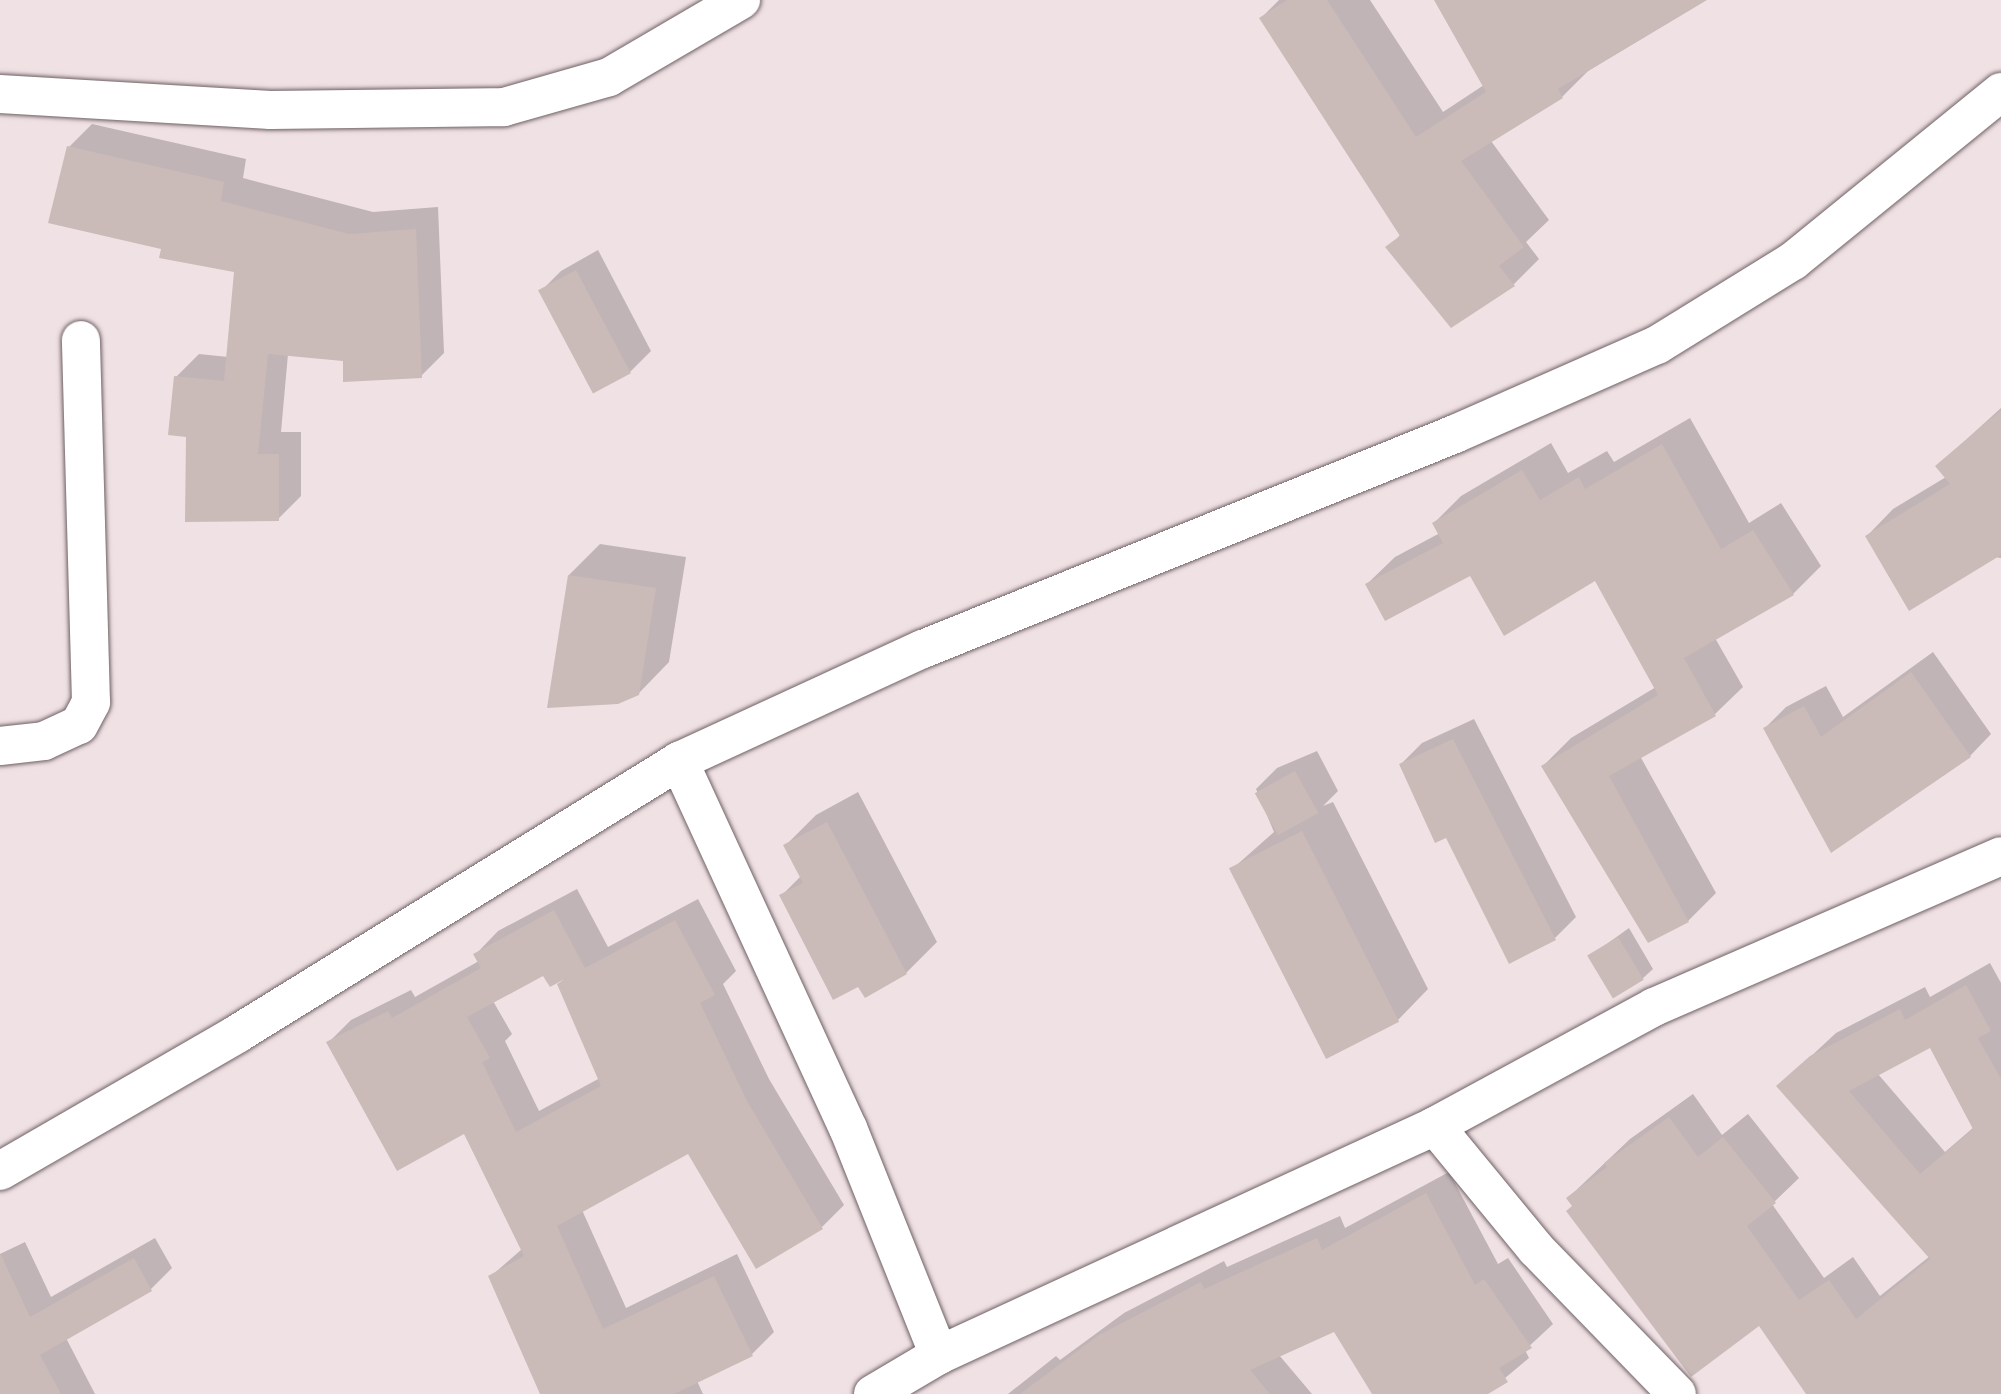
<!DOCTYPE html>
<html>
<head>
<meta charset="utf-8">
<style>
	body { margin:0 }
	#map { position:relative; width:2001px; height:1394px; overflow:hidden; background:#f0e1e4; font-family:"IBM Plex Sans",sans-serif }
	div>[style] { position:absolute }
	.shadow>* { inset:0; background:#0003 }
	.building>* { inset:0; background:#cabbb8; transform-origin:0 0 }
	.roads { filter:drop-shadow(0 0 2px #6e6164) drop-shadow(0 0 2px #6e6164) }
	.minor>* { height:38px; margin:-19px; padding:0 19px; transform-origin:19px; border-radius:19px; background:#fff }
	span { translate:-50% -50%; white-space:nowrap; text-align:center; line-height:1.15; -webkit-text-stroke:6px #feeef2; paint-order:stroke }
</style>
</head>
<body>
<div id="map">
	<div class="shadow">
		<i style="clip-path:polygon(1279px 0,1370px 0,1443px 112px,1484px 85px,1436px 0,1706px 0,1588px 71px,1562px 97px,1491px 141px,1549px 220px,1526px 242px,1539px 259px,1513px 285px,1388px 248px,1401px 234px,1261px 18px)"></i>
		<i style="clip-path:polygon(92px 124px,246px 159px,243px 178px,373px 212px,438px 207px,444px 353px,421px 376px,345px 360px,288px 354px,281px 432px,301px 432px,301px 496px,278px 519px,188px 435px,176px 377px,199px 354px,228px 357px,236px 271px,163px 248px,69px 147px)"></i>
		<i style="clip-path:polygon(598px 250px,651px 351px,630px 372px,540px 292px,561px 271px)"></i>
		<i style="clip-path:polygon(2001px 408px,2001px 558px,1867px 536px,1893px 509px,1946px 477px,1937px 466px)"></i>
		<i style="clip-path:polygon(1690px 418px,1749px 523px,1781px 503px,1821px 566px,1793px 594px,1715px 638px,1743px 687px,1715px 714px,1640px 756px,1716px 893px,1688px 921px,1543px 766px,1571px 738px,1656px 687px,1596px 578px,1471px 574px,1367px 584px,1395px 557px,1440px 533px,1434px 523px,1461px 496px,1551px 443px,1568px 473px,1607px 451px,1614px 462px)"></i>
		<i style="clip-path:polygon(600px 544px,686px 557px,669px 662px,638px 694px,569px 575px)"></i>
		<i style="clip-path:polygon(1933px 652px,1991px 734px,1970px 756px,1832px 850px,1765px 728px,1786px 707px,1826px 686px,1843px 717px)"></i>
		<i style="clip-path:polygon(1474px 719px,1576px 917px,1555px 938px,1447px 835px,1401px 764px,1422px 743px)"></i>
		<i style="clip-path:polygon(1317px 751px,1338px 791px,1323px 806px,1333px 802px,1428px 989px,1398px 1020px,1231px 870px,1274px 832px,1256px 789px,1277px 768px)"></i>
		<i style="clip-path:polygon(858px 792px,937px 942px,906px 973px,781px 896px,801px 876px,785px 846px,816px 815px)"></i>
		<i style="clip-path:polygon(evenodd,577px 889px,608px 947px,698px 899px,736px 971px,723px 984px,769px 1079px,844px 1205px,822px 1227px,689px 1151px,582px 1210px,626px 1308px,737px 1254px,774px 1332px,752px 1354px,697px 1381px,703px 1394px,542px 1394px,490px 1277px,522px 1249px,465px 1132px,329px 1042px,351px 1020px,411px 990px,415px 997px,479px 961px,476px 954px,498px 931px,577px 889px,544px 974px,565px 978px,559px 984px,600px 1078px,539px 1111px,505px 1041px,512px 1034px,493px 1001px,544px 974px)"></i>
		<i style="clip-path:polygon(1629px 928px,1653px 969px,1642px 979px,1590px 956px)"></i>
		<i style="clip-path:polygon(evenodd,1990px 963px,2001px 983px,2001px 1394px,1808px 1394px,1759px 1323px,1568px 1198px,1630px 1139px,1693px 1094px,1722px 1135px,1748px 1114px,1799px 1178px,1772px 1204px,1824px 1278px,1853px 1257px,1880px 1296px,1930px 1256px,1779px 1086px,1836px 1033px,1925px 987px,1930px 997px,1990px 963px,1931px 1046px,1974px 1127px,1945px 1152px,1878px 1074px,1931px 1046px)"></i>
		<i style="clip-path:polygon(1449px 1172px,1498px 1264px,1508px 1258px,1553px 1324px,1525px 1350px,1529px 1358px,1486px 1394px,1374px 1394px,1335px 1329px,1279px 1355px,1312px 1394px,1008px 1394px,1056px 1356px,1060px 1360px,1124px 1313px,1224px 1261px,1227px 1267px,1340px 1216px,1345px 1228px)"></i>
		<i style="clip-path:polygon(155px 1238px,172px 1268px,151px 1289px,66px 1338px,95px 1394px,0 1394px,0 1254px,25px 1242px,51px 1297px)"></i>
	</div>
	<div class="building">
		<i style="clip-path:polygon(1287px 0,1327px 0,1416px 137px,1486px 92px,1434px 0,1707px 0,1558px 89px,1563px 98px,1461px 161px,1524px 247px,1499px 266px,1515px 286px,1451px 328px,1385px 247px,1400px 236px,1259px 18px)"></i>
		<i style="clip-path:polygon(67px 146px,224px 182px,221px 201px,349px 234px,416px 229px,422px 378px,343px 382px,343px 361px,268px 354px,258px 454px,279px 454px,279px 521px,185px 522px,186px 437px,168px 435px,174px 376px,224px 381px,234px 272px,159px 258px,161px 249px,48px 223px)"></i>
		<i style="left:576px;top:270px;width:117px;height:43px;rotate:62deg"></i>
		<i style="clip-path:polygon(2001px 410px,2001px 555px,1909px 611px,1865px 536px,1950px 484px,1935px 466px)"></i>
		<i style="clip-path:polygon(1662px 444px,1721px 549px,1753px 530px,1794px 595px,1684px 658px,1716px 716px,1609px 776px,1689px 922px,1648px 943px,1541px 766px,1658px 695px,1595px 581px,1504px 636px,1470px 576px,1385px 621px,1365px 584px,1443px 543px,1432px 523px,1522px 470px,1540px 500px,1579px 477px,1585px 489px)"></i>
		<i style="clip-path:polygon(568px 575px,656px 588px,639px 695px,618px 704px,547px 708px)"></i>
		<i style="clip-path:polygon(1911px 672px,1971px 757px,1831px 853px,1763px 728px,1804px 706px,1821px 737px)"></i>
		<i style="clip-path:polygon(1453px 739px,1556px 940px,1509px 964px,1446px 838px,1435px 843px,1399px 764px)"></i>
		<i style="left:1295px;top:771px;width:48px;height:46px;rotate:61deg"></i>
		<i style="clip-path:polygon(827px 822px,907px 974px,865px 998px,858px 987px,833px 1000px,779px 895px,803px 883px,783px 845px)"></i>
		<i style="left:1302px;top:831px;width:214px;height:82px;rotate:63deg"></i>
		<i style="clip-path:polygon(evenodd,554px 910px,585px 968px,675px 920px,715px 995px,700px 1003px,747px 1101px,823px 1229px,756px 1269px,688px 1154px,557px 1226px,603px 1329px,714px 1276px,753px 1356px,674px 1394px,540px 1394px,488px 1276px,524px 1256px,464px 1134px,397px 1171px,326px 1042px,388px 1011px,392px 1018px,481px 968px,473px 954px,554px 910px,574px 974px,557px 984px,601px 1086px,516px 1132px,482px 1062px,490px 1058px,467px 1017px,543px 976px,550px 987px,574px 974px)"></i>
		<i style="left:1618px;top:937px;width:50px;height:36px;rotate:59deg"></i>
		<i style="clip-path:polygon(evenodd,1966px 985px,1991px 1031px,1978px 1038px,2001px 1079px,2001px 1394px,1806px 1394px,1759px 1326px,1691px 1377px,1566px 1211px,1572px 1206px,1566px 1198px,1607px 1167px,1604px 1163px,1669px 1117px,1698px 1157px,1723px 1137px,1776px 1203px,1747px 1226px,1799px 1300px,1829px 1280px,1856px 1319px,1930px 1259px,1776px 1086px,1810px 1056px,1900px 1009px,1905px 1020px,1966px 985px,1930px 1048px,1973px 1129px,1920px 1174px,1849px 1091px,1930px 1048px)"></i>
		<i style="clip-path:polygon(1426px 1193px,1475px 1285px,1484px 1279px,1532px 1348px,1499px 1368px,1508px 1382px,1488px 1394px,1372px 1394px,1334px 1332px,1250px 1370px,1270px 1394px,1020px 1394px,1099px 1335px,1201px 1282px,1204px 1289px,1317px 1238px,1322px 1250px)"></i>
		<i style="clip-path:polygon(0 1253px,30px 1317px,134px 1258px,152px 1291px,40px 1355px,61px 1394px,0 1394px)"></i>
	</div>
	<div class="roads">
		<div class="minor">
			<i style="left:0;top:94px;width:271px;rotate:3.4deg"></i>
			<i style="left:271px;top:110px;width:233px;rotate:-0.7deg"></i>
			<i style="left:504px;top:107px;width:109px;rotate:-15.9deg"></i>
			<i style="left:609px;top:77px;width:153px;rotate:-30.3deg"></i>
			<i style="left:0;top:746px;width:44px;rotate:-6.5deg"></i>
			<i style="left:44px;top:741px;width:38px;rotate:-25deg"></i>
			<i style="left:79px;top:725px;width:26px;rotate:-62deg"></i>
			<i style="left:91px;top:702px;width:362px;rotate:-91.6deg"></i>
			<i style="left:679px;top:761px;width:404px;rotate:65.3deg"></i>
			<i style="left:848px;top:1128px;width:245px;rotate:68.2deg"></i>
			<i style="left:1435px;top:1126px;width:159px;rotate:50.6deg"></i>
			<i style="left:1536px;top:1249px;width:202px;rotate:45.8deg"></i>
			<i style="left:0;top:1171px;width:274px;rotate:-30deg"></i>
			<i style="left:237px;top:1034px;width:520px;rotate:-31.7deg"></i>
			<i style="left:679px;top:761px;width:268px;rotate:-24.7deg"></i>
			<i style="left:923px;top:649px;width:574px;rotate:-22.01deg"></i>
			<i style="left:1455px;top:434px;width:221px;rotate:-23.8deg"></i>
			<i style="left:1657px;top:345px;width:160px;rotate:-31.7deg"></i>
			<i style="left:1793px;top:261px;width:268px;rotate:-39.1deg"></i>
			<i style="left:873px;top:1394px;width:77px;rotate:-30.6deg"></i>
			<i style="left:939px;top:1355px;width:546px;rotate:-24.78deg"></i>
			<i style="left:1435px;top:1126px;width:249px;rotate:-28.5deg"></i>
			<i style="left:1654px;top:1007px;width:378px;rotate:-23.5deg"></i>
		</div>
	</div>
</div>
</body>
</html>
